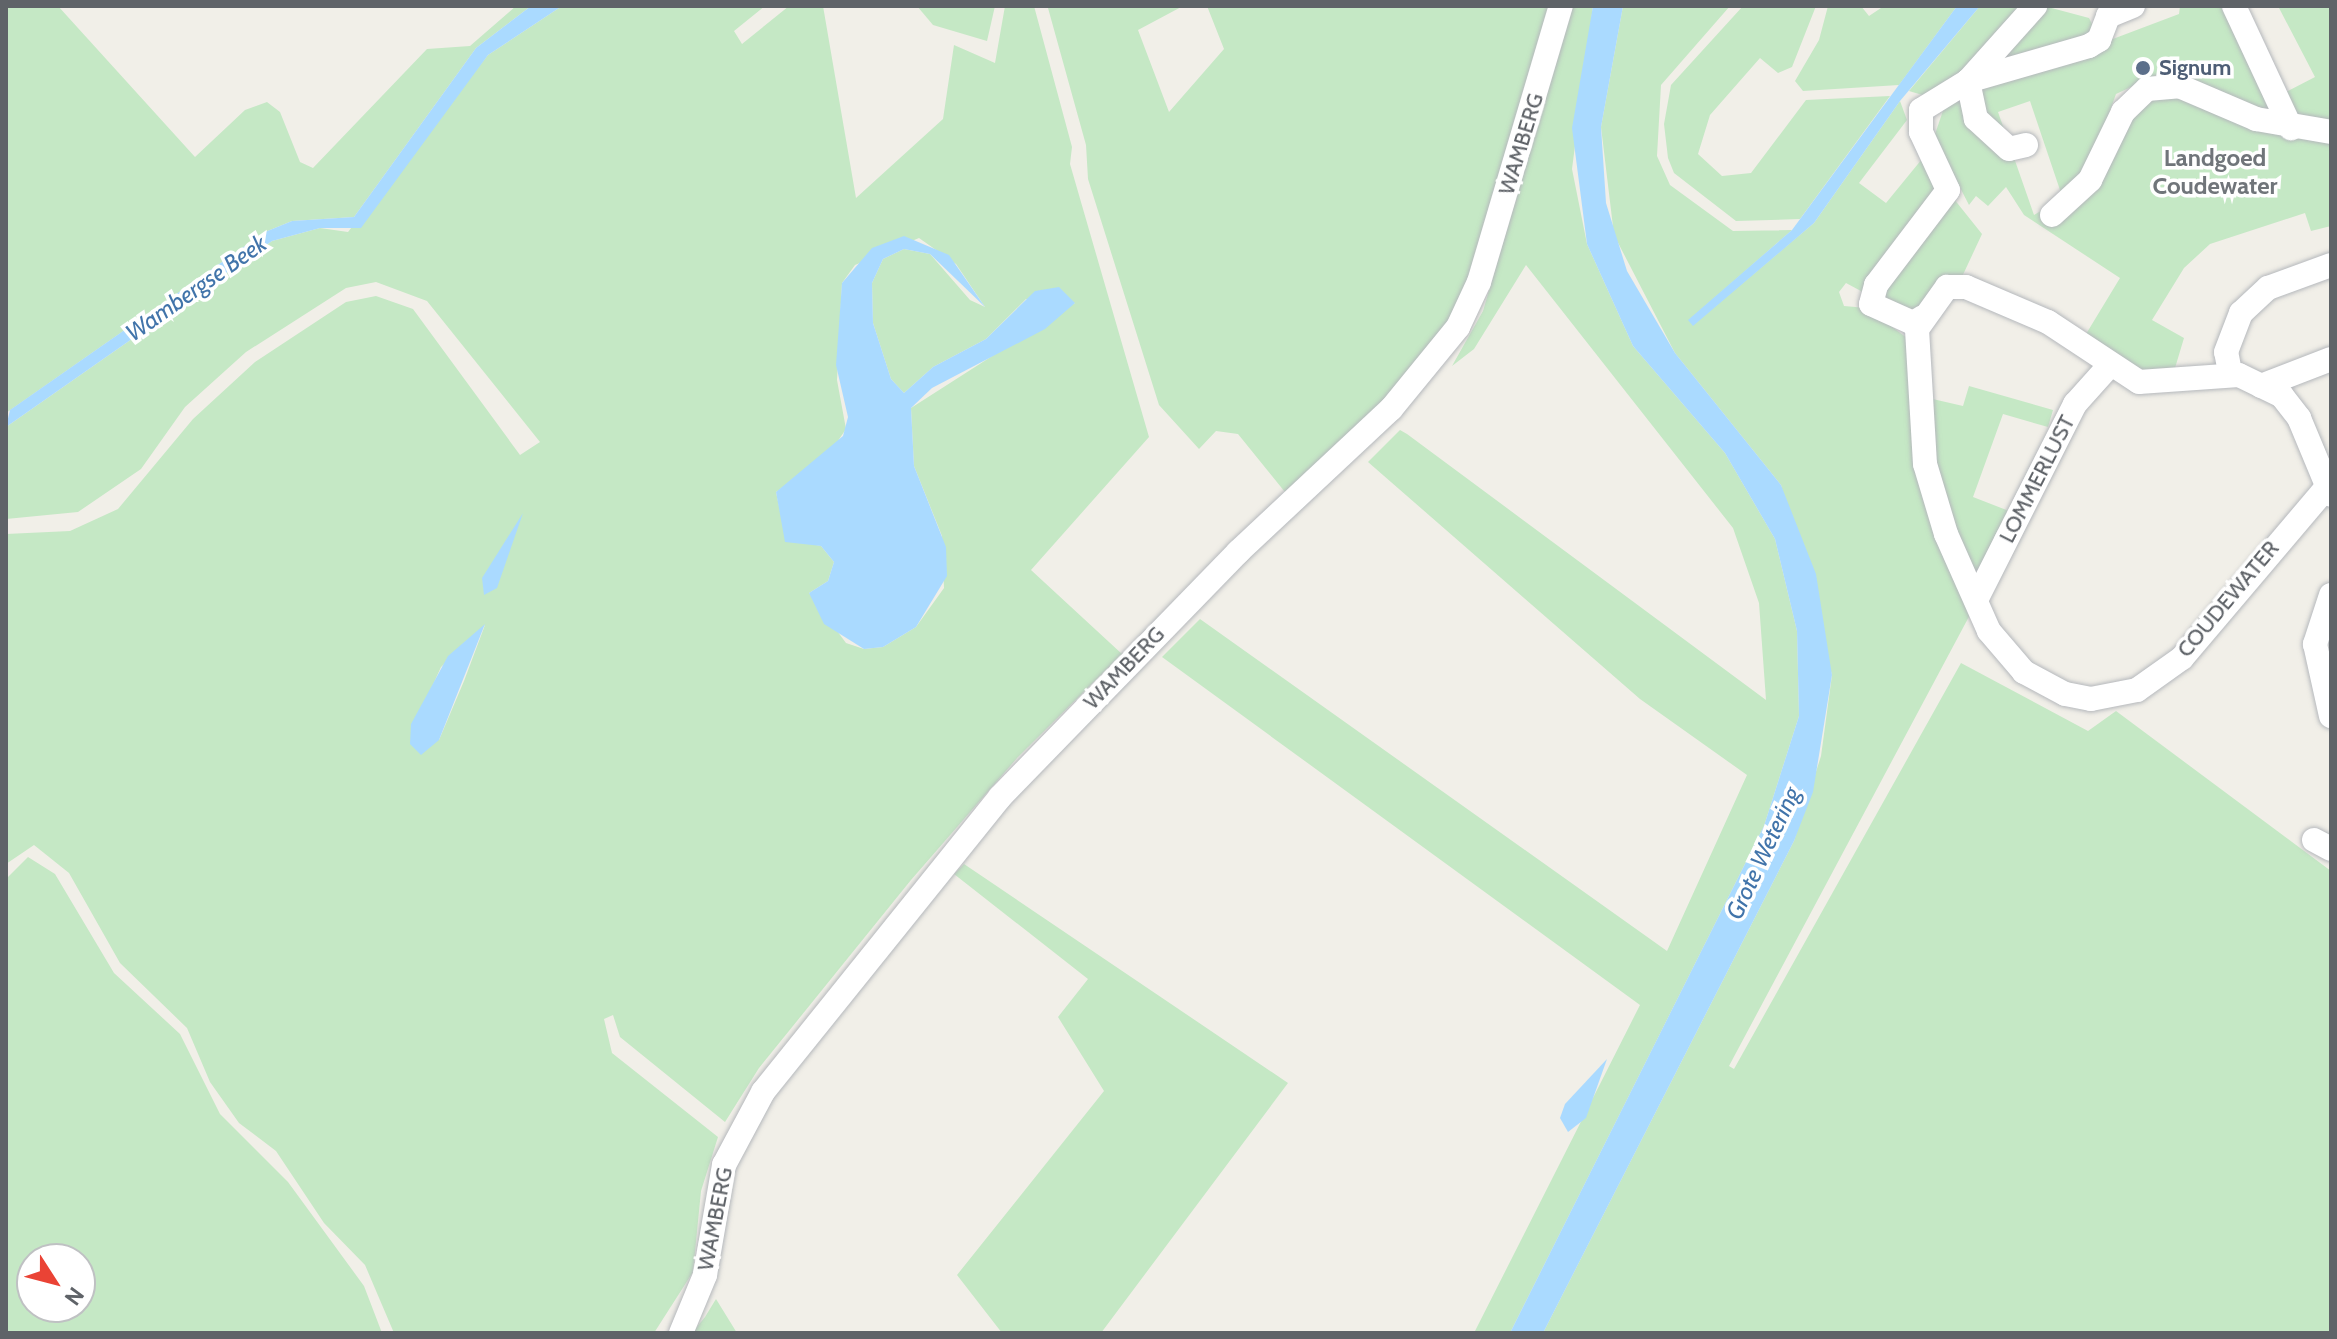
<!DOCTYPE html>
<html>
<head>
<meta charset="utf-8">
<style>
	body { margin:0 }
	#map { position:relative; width:2337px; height:1339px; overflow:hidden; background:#f1efe8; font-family:Cabin,sans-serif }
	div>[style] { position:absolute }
	.green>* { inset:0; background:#c5e8c5 }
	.water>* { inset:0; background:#aadaff }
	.roads { filter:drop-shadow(0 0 2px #b5b8bc) drop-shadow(0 0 2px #b5b8bc) }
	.minor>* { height:24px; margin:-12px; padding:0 12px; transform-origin:12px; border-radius:12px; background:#fff }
	.dots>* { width:22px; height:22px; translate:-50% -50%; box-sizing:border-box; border:4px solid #fff; border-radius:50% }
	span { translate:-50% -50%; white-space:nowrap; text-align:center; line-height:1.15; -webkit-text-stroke:7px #fff; paint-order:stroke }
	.service-label { font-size:22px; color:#4e5e75; font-weight:700 }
	.left { translate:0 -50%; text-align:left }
	.street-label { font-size:22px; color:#5f6368 }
	.neighbourhood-label { font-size:24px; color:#70757a; font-weight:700 }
	.water-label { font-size:24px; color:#4174aa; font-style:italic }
	.frame { position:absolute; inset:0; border:8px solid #5f6368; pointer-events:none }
	.north { position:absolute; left:16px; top:1243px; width:80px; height:80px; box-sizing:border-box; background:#fff; border:2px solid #bfc1c3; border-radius:50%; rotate:126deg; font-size:22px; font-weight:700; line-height:32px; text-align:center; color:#5f6368 }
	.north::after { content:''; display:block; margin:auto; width:28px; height:36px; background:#ea4335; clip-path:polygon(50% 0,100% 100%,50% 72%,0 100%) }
</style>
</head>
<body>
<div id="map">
	<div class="green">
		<i style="clip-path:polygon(6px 6px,58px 6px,195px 157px,245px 110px,267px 102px,280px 112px,300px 162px,313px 168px,427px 49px,470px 46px,516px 6px,531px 6px,476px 48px,354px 217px,292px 221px,265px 232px,6px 413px)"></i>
		<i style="clip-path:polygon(evenodd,562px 6px,765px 6px,734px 31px,742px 44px,789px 6px,823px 6px,856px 198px,943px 119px,954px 45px,995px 63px,1005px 6px,1034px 6px,1072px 147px,1070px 164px,1149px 437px,1031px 570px,1122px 654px,1018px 757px,911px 880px,759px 1068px,725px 1122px,620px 1037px,613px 1015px,604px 1019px,612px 1053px,718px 1137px,701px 1191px,693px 1272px,654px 1333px,394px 1333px,365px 1265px,324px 1223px,276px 1151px,239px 1123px,210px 1082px,187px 1028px,120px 963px,69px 873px,34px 845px,6px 864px,6px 534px,70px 531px,118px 509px,193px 419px,255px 362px,346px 302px,376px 296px,413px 309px,520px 455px,540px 442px,427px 301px,376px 282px,346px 288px,246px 352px,185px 407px,141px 469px,78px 512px,6px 519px,6px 427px,272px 241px,320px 228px,348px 232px,488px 55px,562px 6px,919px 238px,956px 264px,985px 307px,970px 300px,930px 254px,904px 249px,883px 259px,872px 283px,873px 323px,891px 379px,904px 393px,933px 367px,986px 339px,1026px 299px,1075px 303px,911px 408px,914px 466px,942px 536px,944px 588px,916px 627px,883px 647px,864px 649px,846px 643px,809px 593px,828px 581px,834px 562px,821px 546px,786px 539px,776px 492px,829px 454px,846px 429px,837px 380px,842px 283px,855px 265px,919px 238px,562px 6px,485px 625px,464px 681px,439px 740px,431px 689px,441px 667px,485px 625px)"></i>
		<i style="clip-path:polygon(917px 6px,995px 6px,987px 41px,933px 25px)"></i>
		<i style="clip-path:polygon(1183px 6px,1138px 30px,1169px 112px,1224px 49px,1207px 6px,1556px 6px,1474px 284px,1436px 351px,1289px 497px,1238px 434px,1216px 431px,1199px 449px,1159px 405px,1088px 179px,1086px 145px,1048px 8px)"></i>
		<i style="clip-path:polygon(1572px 6px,1593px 6px,1572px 169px,1587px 244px,1633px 346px,1725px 453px,1775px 539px,1797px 631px,1799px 716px,1764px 826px,1510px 1333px,1474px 1333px,1640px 1005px,1162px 657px,1200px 619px,1667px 951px,1747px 775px,1640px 699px,1368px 462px,1400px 430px,1407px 434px,1766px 700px,1759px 603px,1733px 528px,1526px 265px,1474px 349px,1452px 366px,1483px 311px)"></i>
		<i style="clip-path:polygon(1623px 6px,1730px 6px,1661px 85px,1657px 156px,1670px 185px,1733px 231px,1792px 230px,1689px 320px,1693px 325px,1814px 223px,1900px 101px,1907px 120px,1859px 183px,1886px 203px,1922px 159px,1982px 234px,1961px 279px,1913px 319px,1846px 283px,1839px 292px,1844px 306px,1867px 308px,1907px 338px,1972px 611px,1729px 1066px,1734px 1069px,1961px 663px,2088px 731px,2116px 711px,2331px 871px,2331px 1333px,1543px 1333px,1794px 841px,1821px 756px,1832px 675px,1781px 485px,1675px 353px,1614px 235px,1601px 127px)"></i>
		<i style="clip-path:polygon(1743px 6px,1816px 6px,1792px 67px,1778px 73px,1760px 58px,1710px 115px,1698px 154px,1722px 176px,1751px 173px,1806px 100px,1890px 96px,1800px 219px,1736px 221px,1674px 173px,1668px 158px,1664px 124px,1671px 85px)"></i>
		<i style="clip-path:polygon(1828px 6px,1861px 6px,1869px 16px,1884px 6px,1957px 6px,1899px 85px,1803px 91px,1795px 81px,1819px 40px)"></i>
		<i style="clip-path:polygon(1980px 6px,2026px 6px,1955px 83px,1929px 97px,1909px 91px)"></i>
		<i style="clip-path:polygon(2044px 6px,2089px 18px,2096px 32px,1983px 73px)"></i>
		<i style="clip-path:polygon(2180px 6px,2231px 6px,2286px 120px,2161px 73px,2116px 94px,2089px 169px,2062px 196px,2030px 101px,1998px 112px,2034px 215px,2044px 209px,2056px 220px,2126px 115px,2164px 91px,2331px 139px,2331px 226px,2311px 231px,2305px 213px,2210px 244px,2184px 268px,2152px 320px,2184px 338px,2172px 378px,2149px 377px,2083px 339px,2120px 278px,2024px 215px,2006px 187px,1988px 206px,1976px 196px,1969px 205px,1934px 137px,1946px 102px,2179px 14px)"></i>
		<i style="clip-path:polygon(2278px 6px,2331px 6px,2331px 125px,2297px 125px,2284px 93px,2315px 77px)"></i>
		<i style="clip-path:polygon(1969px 386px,2053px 410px,2048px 427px,2003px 414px,1973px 497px,2009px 511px,1977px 586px,1937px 488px,1924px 397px,1963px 406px)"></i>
		<i style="clip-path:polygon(evenodd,28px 857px,55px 874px,114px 973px,180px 1034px,220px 1114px,288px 1182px,364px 1286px,382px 1333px,6px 1333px,6px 879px,28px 857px,80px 1259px,80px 1307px,32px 1307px,32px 1259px,80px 1259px)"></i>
		<i style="clip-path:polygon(964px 864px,1288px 1083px,1101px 1333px,1002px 1333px,957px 1275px,1104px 1091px,1058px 1017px,1088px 979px,954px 874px)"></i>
		<i style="clip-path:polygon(716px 1299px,737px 1333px,692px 1333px,705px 1317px)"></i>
	</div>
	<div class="water">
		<i style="clip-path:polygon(531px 6px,562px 6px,488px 55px,361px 228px,320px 228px,272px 241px,6px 427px,10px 410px,265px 232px,292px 221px,354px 217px,476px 48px)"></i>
		<i style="clip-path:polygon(1593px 6px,1623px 6px,1601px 127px,1606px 203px,1627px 271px,1675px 353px,1781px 485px,1816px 574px,1832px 675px,1813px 792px,1794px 841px,1543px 1333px,1510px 1333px,1764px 826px,1799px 716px,1797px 631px,1775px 539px,1725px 453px,1633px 346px,1587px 244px,1572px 128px)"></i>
		<i style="clip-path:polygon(1957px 6px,1980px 6px,1900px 101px,1814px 223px,1693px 326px,1688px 320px,1792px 230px)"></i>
		<i style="clip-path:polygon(904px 236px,949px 255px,985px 307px,930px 254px,904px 249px,883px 259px,872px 283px,873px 323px,891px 379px,904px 393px,933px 367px,986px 339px,1035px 291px,1059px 287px,1075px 303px,1045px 329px,932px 388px,911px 408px,914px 466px,946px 547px,947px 576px,916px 627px,883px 647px,864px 649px,824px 624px,809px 593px,828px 581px,834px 562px,821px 546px,785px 542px,776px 492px,843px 436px,848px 417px,836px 365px,842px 283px,872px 248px)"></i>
		<i style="clip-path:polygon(523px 513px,497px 588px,484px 595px,482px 578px)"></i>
		<i style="clip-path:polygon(485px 624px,439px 740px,421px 755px,410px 744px,411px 724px,448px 656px)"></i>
		<i style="clip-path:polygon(1607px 1059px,1586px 1118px,1568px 1132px,1560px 1118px,1565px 1104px)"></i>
	</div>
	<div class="roads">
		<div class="minor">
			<i style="left:2234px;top:6px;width:135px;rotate:65deg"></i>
			<i style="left:2026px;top:145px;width:17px;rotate:167deg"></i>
			<i style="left:2009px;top:149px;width:45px;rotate:-137.7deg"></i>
			<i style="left:1976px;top:119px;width:39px;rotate:-102deg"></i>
			<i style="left:1968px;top:81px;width:101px;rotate:-48.2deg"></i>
			<i style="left:2052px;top:215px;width:52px;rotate:-42.6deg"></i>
			<i style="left:2090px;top:180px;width:76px;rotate:-64.1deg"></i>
			<i style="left:2123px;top:112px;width:33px;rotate:-44deg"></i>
			<i style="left:2147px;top:89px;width:32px;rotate:-5deg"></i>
			<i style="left:2179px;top:86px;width:84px;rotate:23.2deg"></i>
			<i style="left:2256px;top:119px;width:76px;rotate:9.8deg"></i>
			<i style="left:1923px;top:317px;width:12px;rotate:149deg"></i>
			<i style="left:1913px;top:323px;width:46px;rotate:-155.7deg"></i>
			<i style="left:1871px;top:304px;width:20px;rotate:-75deg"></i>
			<i style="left:1876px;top:285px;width:119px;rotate:-52.8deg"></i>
			<i style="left:1948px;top:190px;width:64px;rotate:-115deg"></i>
			<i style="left:1921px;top:132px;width:22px;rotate:-90deg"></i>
			<i style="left:1921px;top:110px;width:55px;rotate:-31.7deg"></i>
			<i style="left:1968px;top:81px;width:126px;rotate:-16.1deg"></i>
			<i style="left:2089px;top:46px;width:12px;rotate:-31deg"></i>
			<i style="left:2099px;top:40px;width:26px;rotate:-69deg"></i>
			<i style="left:2108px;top:16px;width:27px;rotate:-22deg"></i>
			<i style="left:2230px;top:372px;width:20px;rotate:-101deg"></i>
			<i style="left:2226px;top:352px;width:42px;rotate:-69deg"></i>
			<i style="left:2241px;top:313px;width:37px;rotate:-43deg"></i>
			<i style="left:2268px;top:288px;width:67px;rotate:-20.1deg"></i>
			<i style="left:2261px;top:386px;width:75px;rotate:-21.1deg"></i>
			<i style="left:2327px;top:487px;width:224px;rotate:130.3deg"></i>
			<i style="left:2182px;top:658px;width:55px;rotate:144.6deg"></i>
			<i style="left:2137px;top:690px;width:47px;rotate:168.9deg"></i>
			<i style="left:2091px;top:699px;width:26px;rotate:-169deg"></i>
			<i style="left:2065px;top:694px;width:47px;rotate:-151.8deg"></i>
			<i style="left:2024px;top:672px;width:54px;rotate:-130.5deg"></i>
			<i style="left:1989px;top:631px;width:106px;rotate:-113.9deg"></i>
			<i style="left:1946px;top:534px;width:73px;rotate:-106.7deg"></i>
			<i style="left:1925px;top:464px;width:135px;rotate:-93.4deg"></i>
			<i style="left:1917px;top:329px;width:52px;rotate:-54.5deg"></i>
			<i style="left:1947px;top:287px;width:19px"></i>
			<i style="left:1966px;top:287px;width:89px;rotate:23.1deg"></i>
			<i style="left:2048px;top:322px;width:109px;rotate:33.4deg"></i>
			<i style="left:2139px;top:382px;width:100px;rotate:-4deg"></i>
			<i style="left:2239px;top:375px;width:48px;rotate:26deg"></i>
			<i style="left:2282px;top:396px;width:28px;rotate:52deg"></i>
			<i style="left:2299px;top:418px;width:83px;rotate:67.4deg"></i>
			<i style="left:2331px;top:595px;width:52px;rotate:108.1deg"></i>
			<i style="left:2315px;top:644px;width:74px;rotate:77.5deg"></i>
			<i style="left:1976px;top:600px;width:220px;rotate:-63.2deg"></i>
			<i style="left:2075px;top:404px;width:52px;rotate:-48.1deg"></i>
			<i style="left:2314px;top:840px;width:19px;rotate:28deg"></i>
			<i style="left:681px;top:1333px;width:63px;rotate:-67.5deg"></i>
			<i style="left:705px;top:1275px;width:112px;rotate:-80.2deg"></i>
			<i style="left:724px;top:1165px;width:83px;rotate:-61.9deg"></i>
			<i style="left:763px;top:1092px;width:378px;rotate:-51.2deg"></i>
			<i style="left:1000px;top:797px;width:342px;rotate:-45.8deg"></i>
			<i style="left:1238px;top:552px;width:209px;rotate:-43.1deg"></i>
			<i style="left:1391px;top:409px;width:106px;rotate:-50.7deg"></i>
			<i style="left:1458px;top:327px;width:50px;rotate:-65deg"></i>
			<i style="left:1479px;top:282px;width:288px;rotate:-73.5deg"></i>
		</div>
	</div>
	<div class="dots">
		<i style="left:2143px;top:68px;background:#5c6f8a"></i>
	</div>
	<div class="service-label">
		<span class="left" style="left:2159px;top:68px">Signum</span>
	</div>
	<div class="street-label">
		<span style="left:1521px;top:144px;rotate:-73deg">WAMBERG</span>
		<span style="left:2037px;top:479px;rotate:-63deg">LOMMERLUST</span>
		<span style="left:2228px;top:599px;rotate:-50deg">COUDEWATER</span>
		<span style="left:1124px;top:668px;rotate:-46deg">WAMBERG</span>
		<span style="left:715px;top:1219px;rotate:-79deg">WAMBERG</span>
	</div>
	<div class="neighbourhood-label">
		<span style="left:2215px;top:172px">Landgoed<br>Coudewater</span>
	</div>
	<div class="water-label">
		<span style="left:196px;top:288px;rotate:-35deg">Wambergse Beek</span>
		<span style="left:1763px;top:853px;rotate:-65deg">Grote Wetering</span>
	</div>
	<div class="frame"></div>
	<div class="north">N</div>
</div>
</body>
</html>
